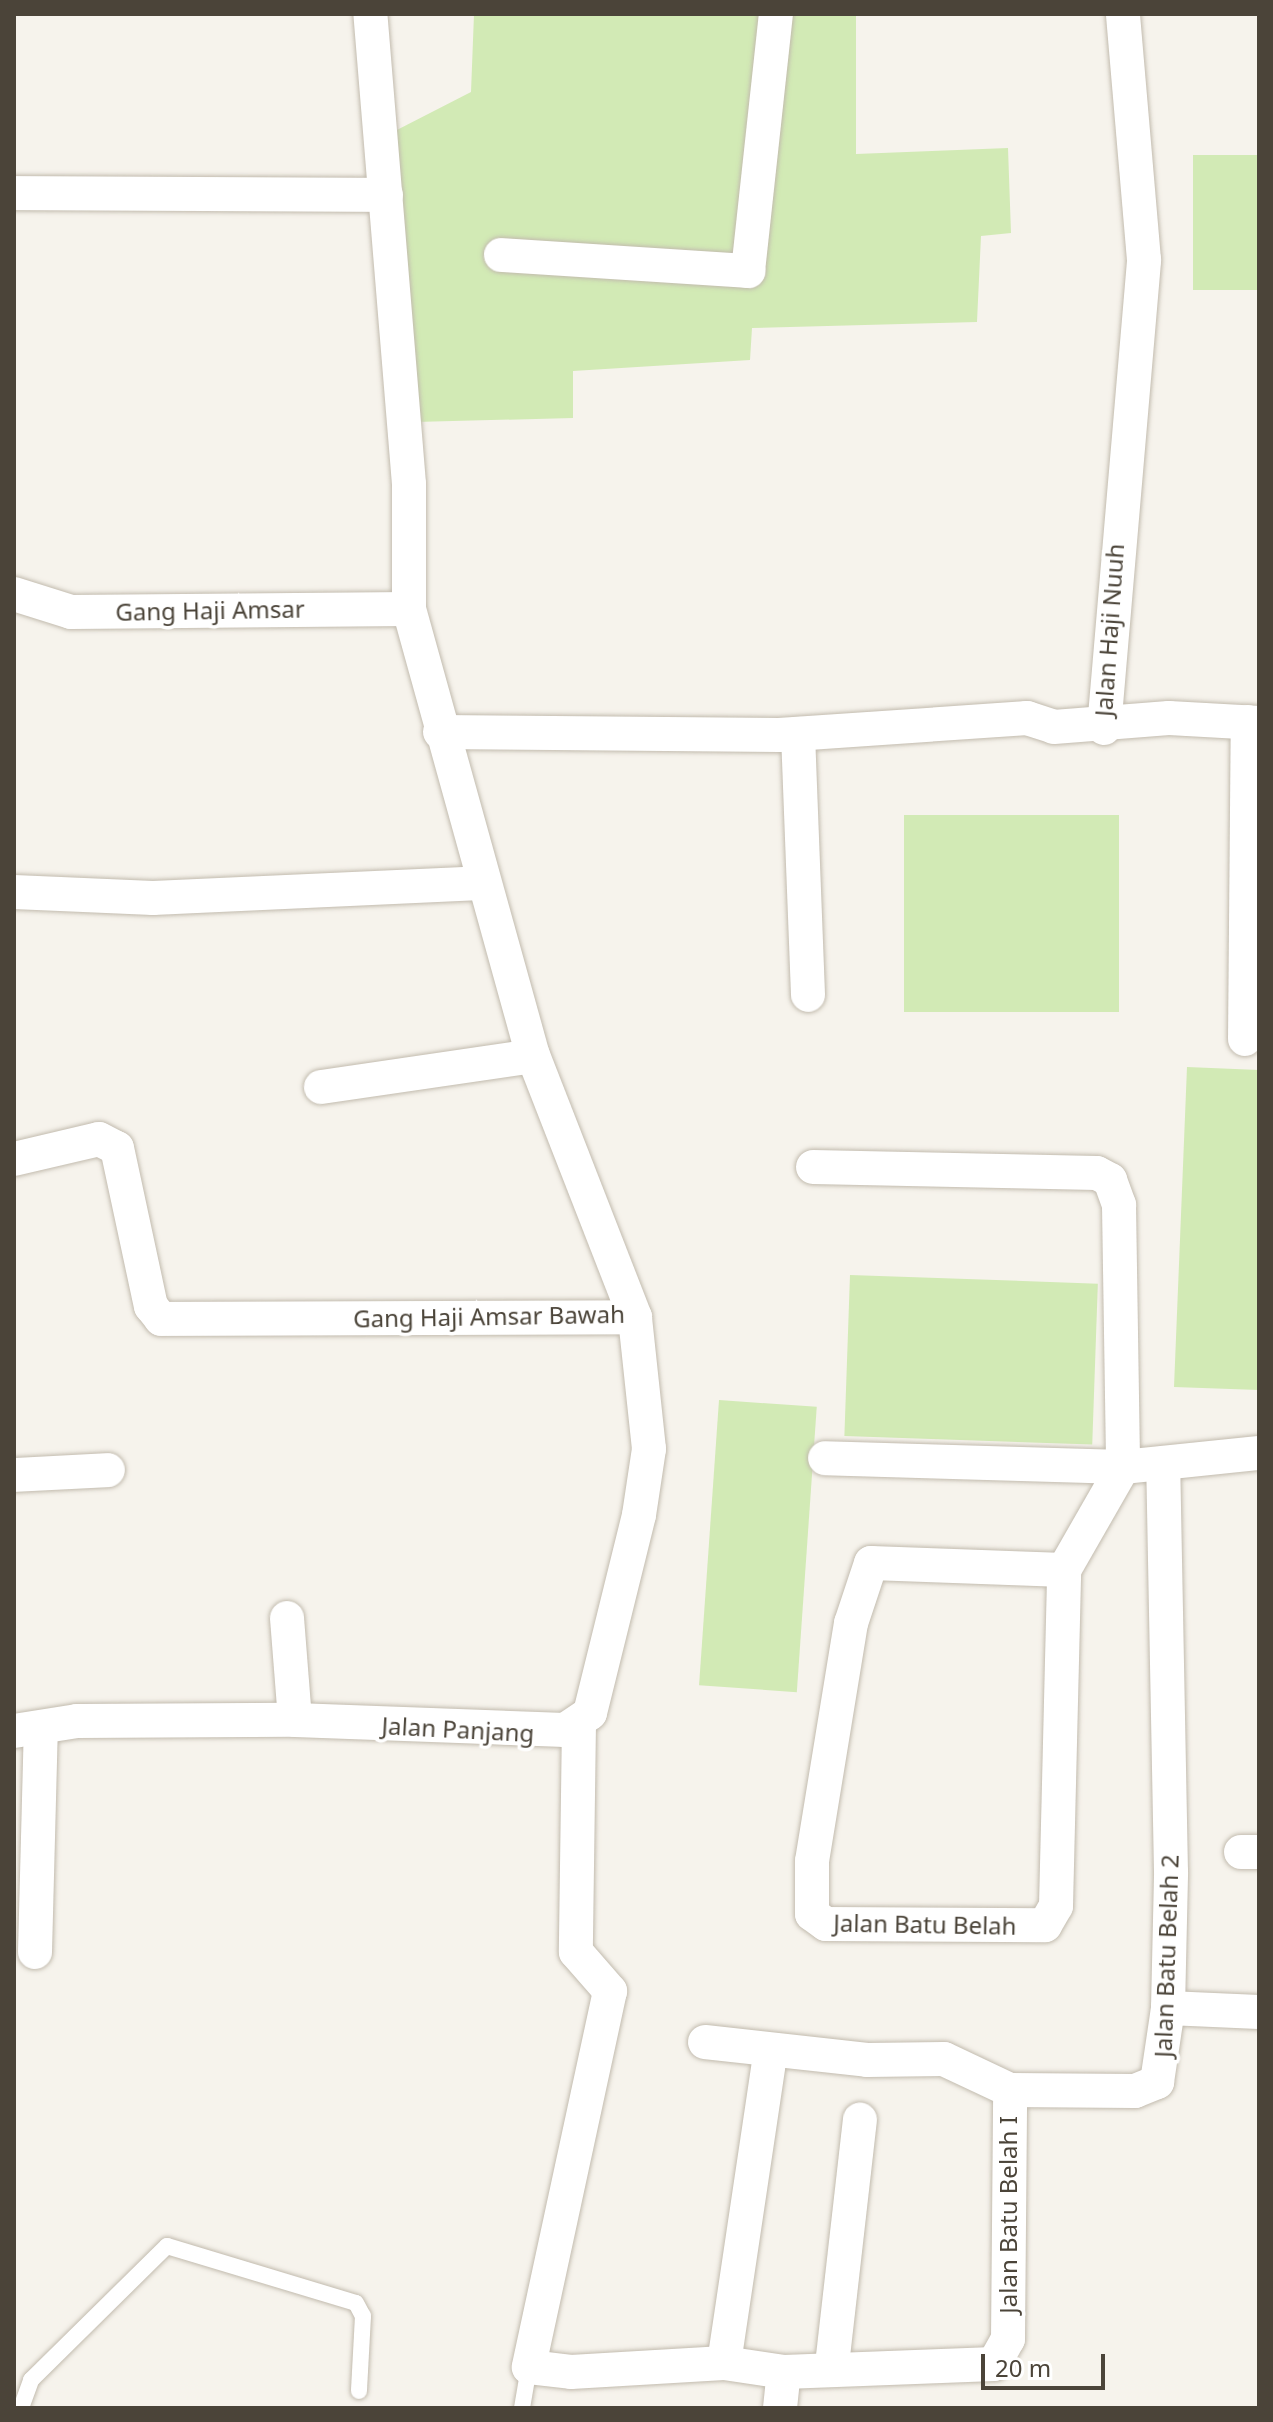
<!DOCTYPE html>
<html>
<head>
<meta charset="utf-8">
<style>
	body { margin:0 }
	#map { position:relative; width:1273px; height:2422px; overflow:hidden; background:#f6f3ec; font-family:"Noto Sans",sans-serif }
	div>[style] { position:absolute }
	.green>* { inset:0; background:#d2eab5; transform-origin:0 0 }
	.roads { filter:drop-shadow(0 0 2px #c2bbae) drop-shadow(0 0 2px #c2bbae) }
	.service>* { height:16px; margin:-8px; padding:0 8px; transform-origin:8px; border-radius:8px; background:#fff }
	.minor>* { height:34px; margin:-17px; padding:0 17px; transform-origin:17px; border-radius:17px; background:#fff }
	span { translate:-50% -50%; white-space:nowrap; text-align:center; line-height:1.15; -webkit-text-stroke:7px #fff; paint-order:stroke }
	.street-label { font-size:24px; color:#4b4439 }
	.frame { position:absolute; inset:0; border:16px solid #4b4439; pointer-events:none }
	.scale { position:absolute; left:981px; top:2354px; width:124px; height:36px; box-sizing:border-box; border:4px solid #4b4439; border-top:0; padding-left:10px; font-size:24px; line-height:28px; white-space:nowrap; color:#4b4439; -webkit-text-stroke:6px #fff; paint-order:stroke }
</style>
</head>
<body>
<div id="map">
	<div class="green">
		<i style="clip-path:polygon(474px 14px,856px 14px,856px 154px,1008px 148px,1011px 233px,981px 236px,977px 322px,752px 328px,750px 360px,573px 371px,573px 418px,415px 422px,391px 133px,471px 92px)"></i>
		<i style="left:1259px;top:155px;width:135px;height:66px;rotate:90deg"></i>
		<i style="left:1119px;top:815px;width:197px;height:215px;rotate:90deg"></i>
		<i style="clip-path:polygon(1187px 1067px,1259px 1070px,1259px 1390px,1174px 1387px)"></i>
		<i style="left:850px;top:1275px;width:248px;height:161px;rotate:2deg"></i>
		<i style="left:719px;top:1400px;width:98px;height:286px;rotate:4deg"></i>
	</div>
	<div class="roads">
		<div class="service">
			<i style="left:21px;top:2408px;width:30px;rotate:-70deg"></i>
			<i style="left:31px;top:2380px;width:191px;rotate:-44.6deg"></i>
			<i style="left:167px;top:2246px;width:197px;rotate:16.8deg"></i>
			<i style="left:356px;top:2303px;width:15px;rotate:62deg"></i>
			<i style="left:363px;top:2316px;width:75px;rotate:93.1deg"></i>
			<i style="left:522px;top:2408px;width:42px;rotate:-80.3deg"></i>
		</div>
		<div class="minor">
			<i style="left:14px;top:193px;width:372px;rotate:0.3deg"></i>
			<i style="left:501px;top:255px;width:248px;rotate:3.7deg"></i>
			<i style="left:748px;top:271px;width:259px;rotate:-83.8deg"></i>
			<i style="left:14px;top:594px;width:60px;rotate:17.5deg"></i>
			<i style="left:71px;top:612px;width:338px;rotate:-0.5deg"></i>
			<i style="left:1104px;top:728px;width:470px;rotate:-85.1deg"></i>
			<i style="left:1144px;top:260px;width:247px;rotate:-94.9deg"></i>
			<i style="left:440px;top:732px;width:339px;rotate:0.5deg"></i>
			<i style="left:779px;top:735px;width:249px;rotate:-3.9deg"></i>
			<i style="left:1027px;top:718px;width:28px;rotate:18deg"></i>
			<i style="left:1054px;top:727px;width:115px;rotate:-4.5deg"></i>
			<i style="left:1169px;top:718px;width:90px;rotate:3.2deg"></i>
			<i style="left:798px;top:734px;width:261px;rotate:87.8deg"></i>
			<i style="left:14px;top:892px;width:139px;rotate:2.5deg"></i>
			<i style="left:153px;top:898px;width:328px;rotate:-2.6deg"></i>
			<i style="left:1245px;top:1039px;width:317px;rotate:-89.5deg"></i>
			<i style="left:321px;top:1087px;width:214px;rotate:-8.3deg"></i>
			<i style="left:14px;top:1159px;width:87px;rotate:-13.2deg"></i>
			<i style="left:99px;top:1139px;width:20px;rotate:27deg"></i>
			<i style="left:117px;top:1148px;width:162px;rotate:77.9deg"></i>
			<i style="left:151px;top:1306px;width:16px;rotate:52deg"></i>
			<i style="left:161px;top:1319px;width:474px;rotate:-0.2deg"></i>
			<i style="left:813px;top:1167px;width:284px;rotate:1.2deg"></i>
			<i style="left:1097px;top:1173px;width:15px;rotate:28deg"></i>
			<i style="left:1110px;top:1180px;width:27px;rotate:70deg"></i>
			<i style="left:1119px;top:1205px;width:262px;rotate:89.1deg"></i>
			<i style="left:1123px;top:1467px;width:298px;rotate:-178.3deg"></i>
			<i style="left:14px;top:1475px;width:94px;rotate:-3deg"></i>
			<i style="left:1064px;top:1570px;width:193px;rotate:-177.9deg"></i>
			<i style="left:871px;top:1563px;width:63px;rotate:108.4deg"></i>
			<i style="left:851px;top:1623px;width:241px;rotate:99.3deg"></i>
			<i style="left:812px;top:1861px;width:53px;rotate:90deg"></i>
			<i style="left:812px;top:1914px;width:17px;rotate:36deg"></i>
			<i style="left:826px;top:1924px;width:219px;rotate:0.3deg"></i>
			<i style="left:1045px;top:1925px;width:22px;rotate:-60deg"></i>
			<i style="left:1056px;top:1906px;width:336px;rotate:-88.6deg"></i>
			<i style="left:1064px;top:1570px;width:119px;rotate:-60.2deg"></i>
			<i style="left:1123px;top:1467px;width:137px;rotate:-5.9deg"></i>
			<i style="left:287px;top:1618px;width:102px;rotate:85.5deg"></i>
			<i style="left:579px;top:1723px;width:229px;rotate:90.8deg"></i>
			<i style="left:576px;top:1952px;width:52px;rotate:48.9deg"></i>
			<i style="left:610px;top:1991px;width:385px;rotate:102.2deg"></i>
			<i style="left:529px;top:2367px;width:42px;rotate:6.8deg"></i>
			<i style="left:571px;top:2372px;width:153px;rotate:-3.4deg"></i>
			<i style="left:724px;top:2363px;width:61px;rotate:8.5deg"></i>
			<i style="left:784px;top:2372px;width:210px;rotate:-2.2deg"></i>
			<i style="left:994px;top:2364px;width:29px;rotate:-61deg"></i>
			<i style="left:1008px;top:2339px;width:249px;rotate:-89.5deg"></i>
			<i style="left:14px;top:1731px;width:64px;rotate:-9deg"></i>
			<i style="left:77px;top:1721px;width:218px;rotate:-0.3deg"></i>
			<i style="left:295px;top:1720px;width:270px;rotate:2.1deg"></i>
			<i style="left:565px;top:1730px;width:30px;rotate:-34deg"></i>
			<i style="left:590px;top:1713px;width:204px;rotate:-76.1deg"></i>
			<i style="left:639px;top:1515px;width:67px;rotate:-81.4deg"></i>
			<i style="left:649px;top:1449px;width:133px;rotate:-96.1deg"></i>
			<i style="left:635px;top:1317px;width:280px;rotate:-111.3deg"></i>
			<i style="left:533px;top:1056px;width:464px;rotate:-105.5deg"></i>
			<i style="left:409px;top:609px;width:125px;rotate:-90deg"></i>
			<i style="left:409px;top:484px;width:472px;rotate:-94.7deg"></i>
			<i style="left:1241px;top:1852px;width:18px"></i>
			<i style="left:35px;top:1952px;width:223px;rotate:-88.5deg"></i>
			<i style="left:1168px;top:2008px;width:91px;rotate:2.5deg"></i>
			<i style="left:705px;top:2042px;width:163px;rotate:6.3deg"></i>
			<i style="left:867px;top:2060px;width:77px;rotate:-0.7deg"></i>
			<i style="left:944px;top:2059px;width:73px;rotate:25.2deg"></i>
			<i style="left:1010px;top:2090px;width:125px;rotate:0.5deg"></i>
			<i style="left:1135px;top:2091px;width:24px;rotate:-22deg"></i>
			<i style="left:1157px;top:2082px;width:75px;rotate:-81.5deg"></i>
			<i style="left:1168px;top:2008px;width:136px;rotate:-88.7deg"></i>
			<i style="left:1171px;top:1872px;width:409px;rotate:-91.1deg"></i>
			<i style="left:724px;top:2363px;width:299px;rotate:-81.5deg"></i>
			<i style="left:832px;top:2365px;width:247px;rotate:-83.5deg"></i>
			<i style="left:780px;top:2408px;width:36px;rotate:-84deg"></i>
		</div>
	</div>
	<div class="street-label">
		<span style="left:210px;top:610px;rotate:-1deg">Gang Haji Amsar</span>
		<span style="left:1109px;top:630px;rotate:-86deg">Jalan Haji Nuuh</span>
		<span style="left:489px;top:1316px;rotate:-1deg">Gang Haji Amsar Bawah</span>
		<span style="left:458px;top:1729px;rotate:3deg">Jalan Panjang</span>
		<span style="left:925px;top:1924px;rotate:1deg">Jalan Batu Belah</span>
		<span style="left:1166px;top:1956px;rotate:-88deg">Jalan Batu Belah 2</span>
		<span style="left:1008px;top:2215px;rotate:-90deg">Jalan Batu Belah I</span>
	</div>
	<div class="frame"></div>
	<div class="scale">20 m</div>
</div>
</body>
</html>
